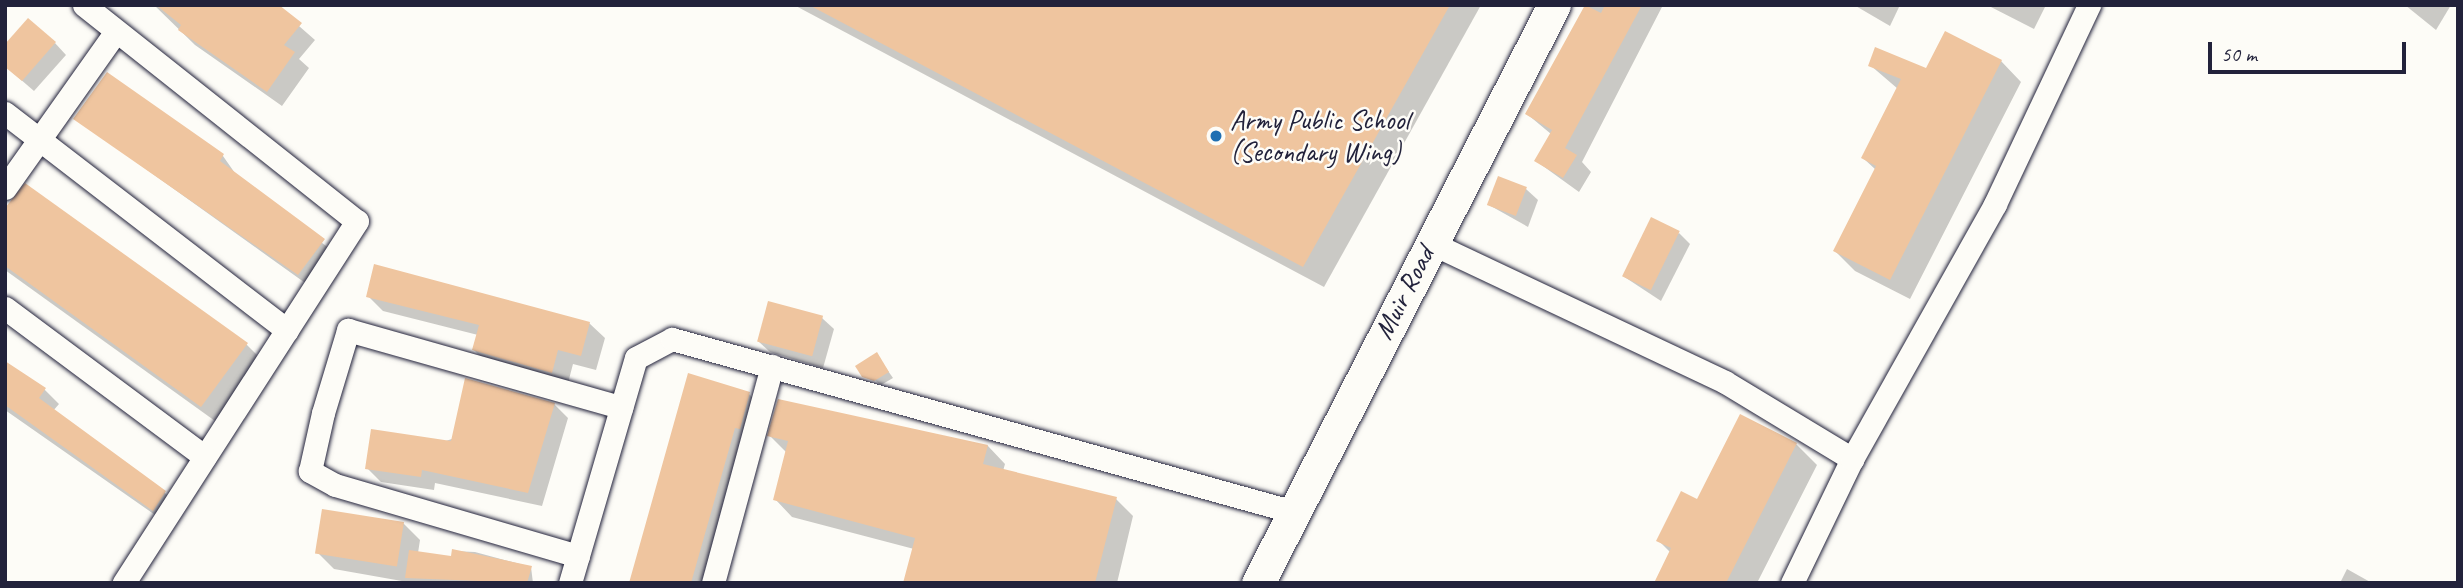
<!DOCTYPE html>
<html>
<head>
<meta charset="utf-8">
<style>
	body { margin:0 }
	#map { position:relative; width:2463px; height:588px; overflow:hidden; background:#fdfcf7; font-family:Caveat,sans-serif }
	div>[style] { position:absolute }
	.shadow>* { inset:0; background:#0003 }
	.building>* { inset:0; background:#efc59f; transform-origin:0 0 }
	.roads { filter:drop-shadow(0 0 2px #22223b) drop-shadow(0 0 2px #22223b) }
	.street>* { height:23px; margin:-11.5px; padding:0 11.5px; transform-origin:11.5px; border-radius:11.5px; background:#fdfcf7 }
	.secondary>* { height:33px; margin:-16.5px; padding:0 16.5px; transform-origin:16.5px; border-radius:16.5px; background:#fdfcf7 }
	.dots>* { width:19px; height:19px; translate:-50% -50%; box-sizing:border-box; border:4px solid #fdfcf7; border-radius:50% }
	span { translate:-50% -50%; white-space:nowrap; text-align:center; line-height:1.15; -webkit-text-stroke:5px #fdfcf7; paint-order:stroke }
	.poi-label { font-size:28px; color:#22223b }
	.left { translate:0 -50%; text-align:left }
	.street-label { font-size:28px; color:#22223b }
	.frame { position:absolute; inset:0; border:7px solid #22223b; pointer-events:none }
	.scale { position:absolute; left:2208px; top:42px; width:198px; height:32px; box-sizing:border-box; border:4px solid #22223b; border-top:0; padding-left:9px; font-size:21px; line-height:24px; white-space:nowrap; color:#22223b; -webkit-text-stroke:5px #fdfcf7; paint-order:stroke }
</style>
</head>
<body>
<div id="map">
	<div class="shadow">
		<i style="clip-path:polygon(154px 5px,275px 5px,315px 40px,299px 59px,309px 68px,282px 106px,195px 45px)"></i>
		<i style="clip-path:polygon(794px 5px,1481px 5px,1324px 287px)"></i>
		<i style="clip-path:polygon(1587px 5px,1663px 5px,1582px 162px,1591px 172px,1579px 192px,1536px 161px,1551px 134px,1527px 114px)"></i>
		<i style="clip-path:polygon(1854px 5px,1900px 5px,1890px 26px)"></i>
		<i style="clip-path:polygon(1987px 5px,2046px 5px,2034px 29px)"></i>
		<i style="clip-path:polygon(2405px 5px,2451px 5px,2436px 30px)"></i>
		<i style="clip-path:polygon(55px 43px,66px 55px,34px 91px,5px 66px)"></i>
		<i style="clip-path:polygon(2001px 61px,2021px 82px,1910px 299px,1855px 271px,1835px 251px,1876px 170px,1863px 158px,1898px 89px,1870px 65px,1927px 70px)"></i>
		<i style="clip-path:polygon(107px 74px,223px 156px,237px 176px,340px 257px,315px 290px,76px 119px)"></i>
		<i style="clip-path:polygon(1526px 189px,1538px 200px,1528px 227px,1489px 205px)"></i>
		<i style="clip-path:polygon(5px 213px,246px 344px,267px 365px,222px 426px,5px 270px)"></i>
		<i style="clip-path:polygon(1679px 233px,1690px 244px,1661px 301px,1623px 276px)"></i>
		<i style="clip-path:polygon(368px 296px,589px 323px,605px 338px,596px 370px,573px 364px,567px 387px,489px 365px,474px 350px,478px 335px,383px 311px)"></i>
		<i style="clip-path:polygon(822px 318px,834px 329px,823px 368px,770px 352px,758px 341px)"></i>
		<i style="clip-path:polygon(877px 355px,893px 378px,881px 385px,863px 371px)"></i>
		<i style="clip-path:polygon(5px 363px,44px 389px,59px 404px,53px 411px,165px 493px,179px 507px,168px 524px,5px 410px)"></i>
		<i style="clip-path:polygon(749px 394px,770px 415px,717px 583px,631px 583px)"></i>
		<i style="clip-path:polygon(554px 404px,568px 418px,542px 506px,435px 483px,434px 490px,381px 482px,367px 468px)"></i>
		<i style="clip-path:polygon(769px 435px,988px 446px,1005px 464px,1003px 471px,1116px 499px,1133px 516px,1117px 583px,905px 583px,914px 549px,792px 517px,775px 499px,787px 453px)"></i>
		<i style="clip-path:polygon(1796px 444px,1817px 465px,1757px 583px,1656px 583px,1671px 553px,1658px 540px,1697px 502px)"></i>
		<i style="clip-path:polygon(403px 523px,420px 540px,418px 553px,453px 558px,453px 551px,475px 552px,531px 567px,533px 583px,413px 583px,334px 569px,317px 552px)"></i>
		<i style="clip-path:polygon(2347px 569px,2372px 583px,2340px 583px)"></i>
	</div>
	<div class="building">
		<i style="clip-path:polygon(156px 5px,279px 5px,302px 23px,284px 45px,295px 52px,267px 92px,178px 30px,181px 25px)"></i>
		<i style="clip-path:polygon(809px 5px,1450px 5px,1303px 267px)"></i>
		<i style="clip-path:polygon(1585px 5px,1601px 13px,1605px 5px,1642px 5px,1565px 148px,1577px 155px,1563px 178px,1534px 161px,1552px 130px,1525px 114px)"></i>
		<i style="clip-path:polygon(28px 18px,56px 42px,22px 81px,5px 67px,5px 44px)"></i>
		<i style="clip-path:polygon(1945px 31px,2002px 60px,1890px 280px,1833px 251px,1876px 166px,1861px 158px,1901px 79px,1868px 66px,1875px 47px,1926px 68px)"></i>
		<i style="clip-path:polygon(107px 72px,224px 154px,220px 161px,325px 239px,298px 275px,73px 119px)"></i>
		<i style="left:1498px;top:176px;width:31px;height:31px;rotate:21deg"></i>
		<i style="clip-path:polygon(25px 183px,248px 343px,201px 407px,5px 266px,5px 208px)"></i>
		<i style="left:1651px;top:217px;width:32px;height:66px;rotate:26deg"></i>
		<i style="clip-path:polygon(374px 264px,590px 322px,581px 356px,558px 350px,552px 373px,472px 350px,479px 325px,366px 297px)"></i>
		<i style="left:768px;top:301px;width:57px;height:42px;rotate:15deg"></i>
		<i style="clip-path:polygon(877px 352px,889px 372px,874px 381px,862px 377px,855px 366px)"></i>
		<i style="clip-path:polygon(5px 361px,46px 388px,39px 398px,166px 491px,153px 511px,5px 405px)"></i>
		<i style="clip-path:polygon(688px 373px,750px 392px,740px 429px,735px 428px,691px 583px,629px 583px)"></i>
		<i style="clip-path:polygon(465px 378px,555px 403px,528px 493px,422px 470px,421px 477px,365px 469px,371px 429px,451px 441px)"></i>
		<i style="clip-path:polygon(778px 399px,988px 445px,983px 464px,1117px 497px,1095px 583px,903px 583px,915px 538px,773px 500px,788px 441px,767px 436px)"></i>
		<i style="clip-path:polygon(1740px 414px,1797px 443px,1726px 583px,1654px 583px,1671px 548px,1656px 541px,1681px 491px,1697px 499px)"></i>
		<i style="left:322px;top:509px;width:83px;height:45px;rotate:9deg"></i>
		<i style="clip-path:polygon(452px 549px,532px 566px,527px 583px,405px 578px,409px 550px,451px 556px)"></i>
	</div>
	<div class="roads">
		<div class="street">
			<i style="left:84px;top:5px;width:348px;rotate:38.4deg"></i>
			<i style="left:357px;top:221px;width:431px;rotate:122.8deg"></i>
			<i style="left:5px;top:113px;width:356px;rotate:37.6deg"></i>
			<i style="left:5px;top:188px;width:192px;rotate:-54.7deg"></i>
			<i style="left:1429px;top:242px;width:327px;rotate:25.3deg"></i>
			<i style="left:1725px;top:382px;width:149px;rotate:31.2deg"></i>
			<i style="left:5px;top:308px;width:249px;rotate:36.7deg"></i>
			<i style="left:578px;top:556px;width:253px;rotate:-163.7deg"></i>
			<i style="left:335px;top:485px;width:29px;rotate:-151deg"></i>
			<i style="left:310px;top:471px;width:59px;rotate:-77.4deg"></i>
			<i style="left:323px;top:413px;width:87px;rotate:-73.2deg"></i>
			<i style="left:348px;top:330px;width:284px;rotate:15.8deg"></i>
			<i style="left:570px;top:583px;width:234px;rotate:-73.7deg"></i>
			<i style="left:636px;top:358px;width:41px;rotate:-27.8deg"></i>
			<i style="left:672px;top:339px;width:646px;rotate:15.54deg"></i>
			<i style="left:713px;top:583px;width:225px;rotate:-74.8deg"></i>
			<i style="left:1792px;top:583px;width:138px;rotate:-64.2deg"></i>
			<i style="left:1852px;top:459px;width:292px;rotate:-60.7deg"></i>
			<i style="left:1995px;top:204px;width:220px;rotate:-64.7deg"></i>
		</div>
		<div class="secondary">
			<i style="left:1258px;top:583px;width:649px;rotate:-62.88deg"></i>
		</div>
	</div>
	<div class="dots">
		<i style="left:1216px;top:136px;background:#1f6fb2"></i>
	</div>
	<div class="poi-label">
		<span class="left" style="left:1230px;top:136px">Army Public School<br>(Secondary Wing)</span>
	</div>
	<div class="street-label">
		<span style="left:1404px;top:293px;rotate:-63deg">Muir Road</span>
	</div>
	<div class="frame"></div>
	<div class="scale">50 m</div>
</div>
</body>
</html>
